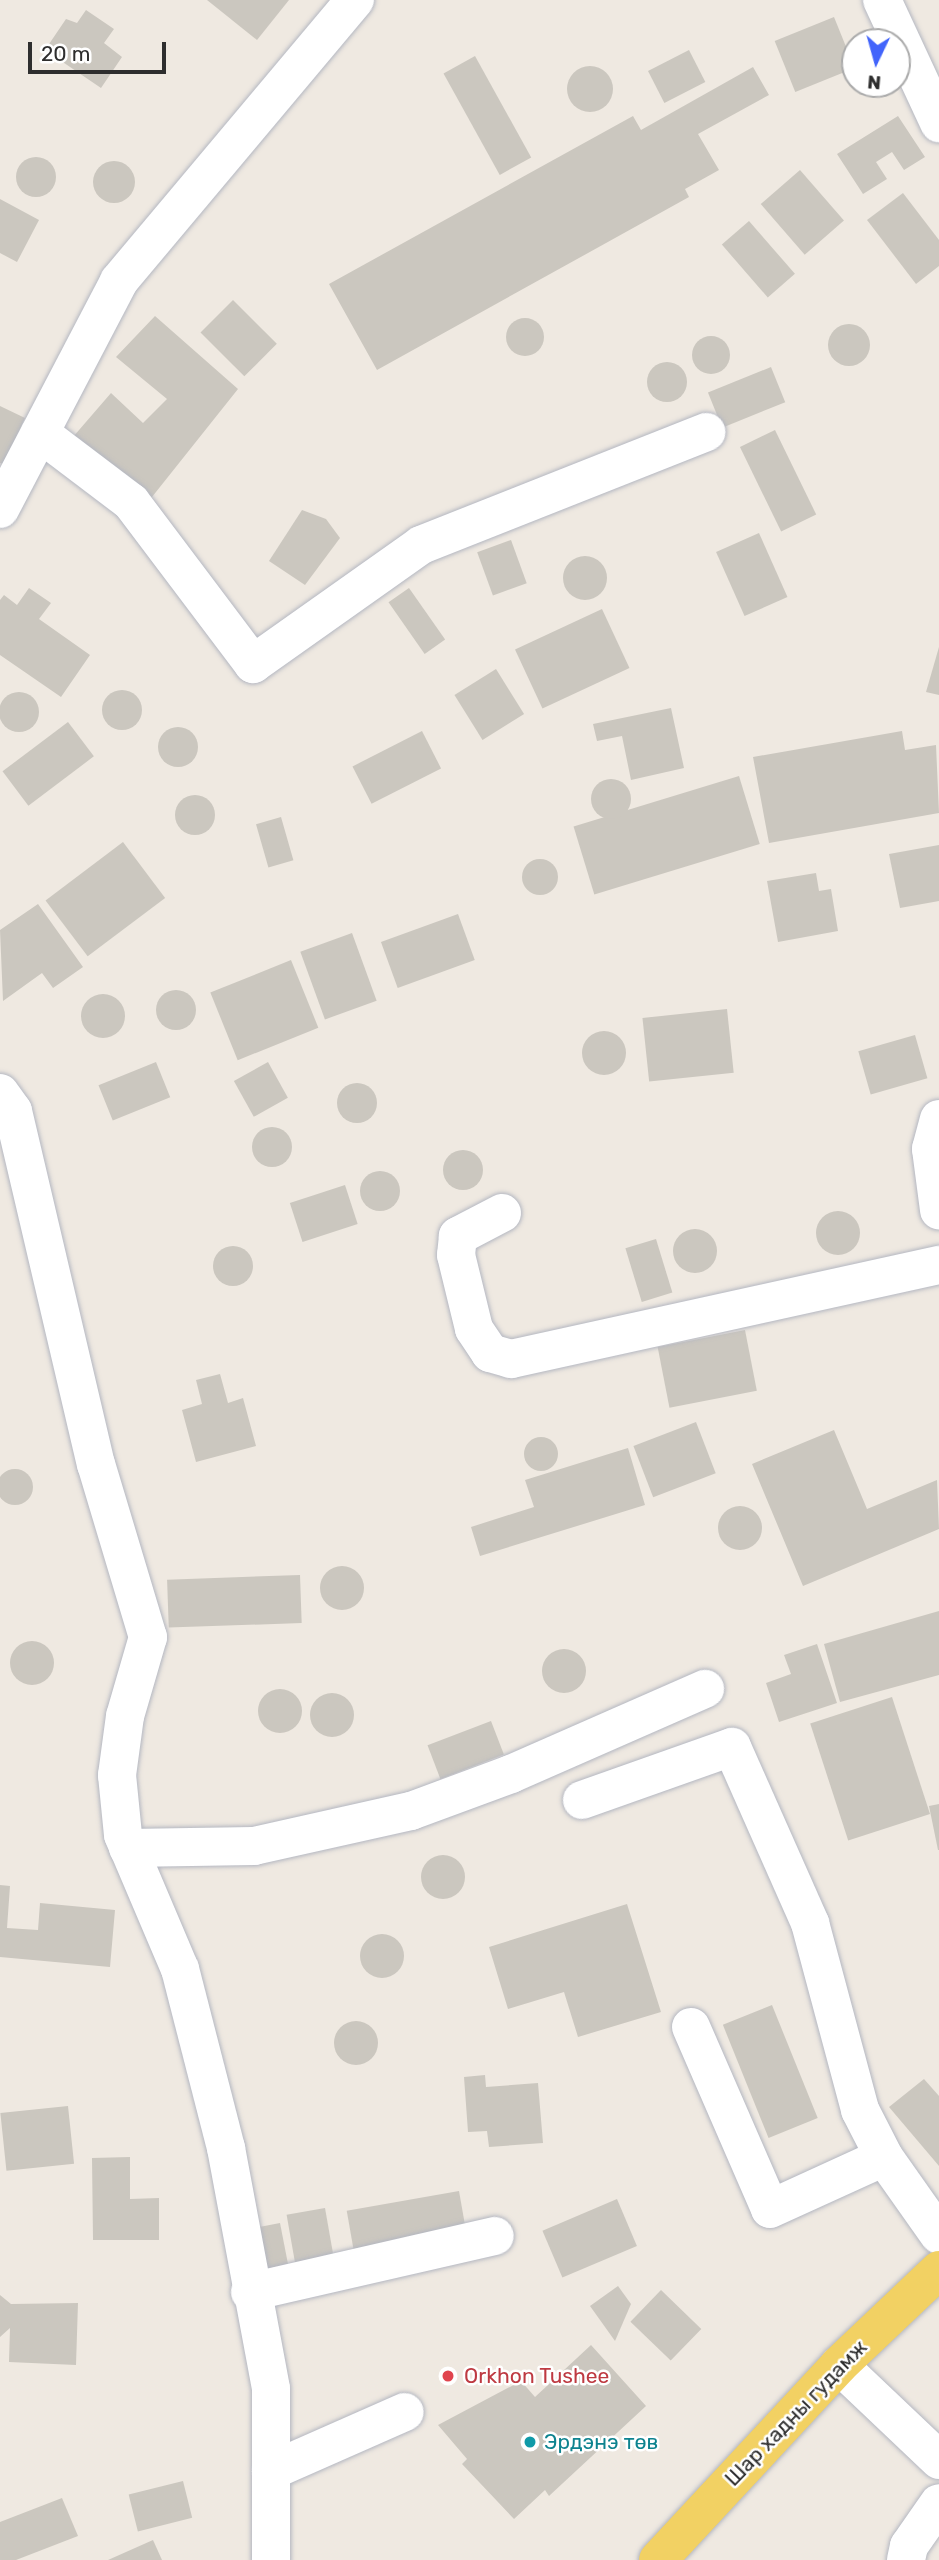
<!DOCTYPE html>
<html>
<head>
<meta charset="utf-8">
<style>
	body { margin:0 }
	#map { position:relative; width:939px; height:2560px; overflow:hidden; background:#efe9e1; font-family:Rubik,sans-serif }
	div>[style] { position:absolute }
	.building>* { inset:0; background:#cbc7bf; transform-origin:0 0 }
	.round { border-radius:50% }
	.roads { filter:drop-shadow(0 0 2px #b4b7c1) drop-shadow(0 0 2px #b4b7c1) }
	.minor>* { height:38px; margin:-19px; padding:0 19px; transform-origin:19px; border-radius:19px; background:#fff }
	.major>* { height:38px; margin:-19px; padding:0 19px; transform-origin:19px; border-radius:19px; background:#f2d163 }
	.dots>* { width:19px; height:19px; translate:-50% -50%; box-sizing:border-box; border:4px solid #fff; border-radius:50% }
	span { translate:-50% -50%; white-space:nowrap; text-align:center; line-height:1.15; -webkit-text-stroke:5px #fff; paint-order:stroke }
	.health-label { font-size:21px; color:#be3a42 }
	.left { translate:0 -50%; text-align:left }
	.street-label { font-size:21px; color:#2e2e2e }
	.culture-label { font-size:21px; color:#0d838f }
	.north { position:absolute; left:841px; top:28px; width:70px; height:70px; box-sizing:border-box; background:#fff; border:2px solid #ababab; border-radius:50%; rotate:185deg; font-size:19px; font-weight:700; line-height:28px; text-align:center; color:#2e2e2e }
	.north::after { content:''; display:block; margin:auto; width:24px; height:32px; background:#4264fb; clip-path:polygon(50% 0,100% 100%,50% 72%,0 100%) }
	.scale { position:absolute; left:28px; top:42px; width:138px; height:32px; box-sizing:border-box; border:4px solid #2e2e2e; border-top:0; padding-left:9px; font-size:21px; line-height:24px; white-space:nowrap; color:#2e2e2e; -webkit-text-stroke:5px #fff; paint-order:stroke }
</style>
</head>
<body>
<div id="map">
	<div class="building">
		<i style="clip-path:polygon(207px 0,289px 0,257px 40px)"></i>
		<i style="clip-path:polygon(86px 10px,114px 29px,104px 43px,122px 57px,101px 88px,45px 50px,66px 19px,77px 23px)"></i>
		<i style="left:834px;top:17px;width:55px;height:64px;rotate:68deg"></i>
		<i style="left:689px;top:50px;width:36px;height:46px;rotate:63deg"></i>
		<i style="left:475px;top:56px;width:116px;height:36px;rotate:61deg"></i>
		<i class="round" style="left:567px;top:66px;width:46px;height:46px"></i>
		<i style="clip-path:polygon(753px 67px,769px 95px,698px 134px,719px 170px,685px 189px,689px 197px,377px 370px,329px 284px,633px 116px,641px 130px)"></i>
		<i style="clip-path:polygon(898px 116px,925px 157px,904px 170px,892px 152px,876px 162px,887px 179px,863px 194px,837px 154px)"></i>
		<i class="round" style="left:16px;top:157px;width:40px;height:40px"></i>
		<i class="round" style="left:93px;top:161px;width:42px;height:42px"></i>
		<i style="left:800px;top:170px;width:67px;height:52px;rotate:49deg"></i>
		<i style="clip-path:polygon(903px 193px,939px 240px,939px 266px,916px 284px,867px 220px)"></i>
		<i style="clip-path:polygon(0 199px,39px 220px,17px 262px,0 253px)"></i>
		<i style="left:749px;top:221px;width:70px;height:36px;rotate:49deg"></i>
		<i style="left:233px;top:300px;width:62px;height:46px;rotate:45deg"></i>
		<i style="clip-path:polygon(155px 316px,238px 389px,148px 502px,73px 437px,111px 393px,143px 423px,167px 399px,116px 357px)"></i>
		<i class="round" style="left:506px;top:318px;width:38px;height:38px"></i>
		<i class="round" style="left:828px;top:324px;width:42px;height:42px"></i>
		<i class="round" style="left:692px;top:336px;width:38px;height:38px"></i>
		<i class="round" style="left:647px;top:362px;width:40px;height:40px"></i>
		<i style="left:771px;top:367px;width:38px;height:68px;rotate:68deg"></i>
		<i style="clip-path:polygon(0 406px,25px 418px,4px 464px,0 463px)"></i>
		<i style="left:775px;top:430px;width:94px;height:39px;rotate:64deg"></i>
		<i style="clip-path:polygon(302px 510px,326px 519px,340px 538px,305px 585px,269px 561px)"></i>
		<i style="left:759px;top:533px;width:70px;height:47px;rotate:66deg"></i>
		<i style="left:511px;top:540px;width:46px;height:36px;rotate:70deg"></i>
		<i class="round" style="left:563px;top:556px;width:44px;height:44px"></i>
		<i style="clip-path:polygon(29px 588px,51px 603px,39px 619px,90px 655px,61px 697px,0 655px,0 600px,4px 595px,17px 605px)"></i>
		<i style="left:409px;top:588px;width:63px;height:25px;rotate:55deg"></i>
		<i style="left:602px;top:609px;width:65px;height:96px;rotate:65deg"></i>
		<i style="clip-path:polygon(939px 647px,939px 695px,926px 692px)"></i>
		<i style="left:496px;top:669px;width:53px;height:49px;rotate:58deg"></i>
		<i class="round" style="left:102px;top:690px;width:40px;height:40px"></i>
		<i class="round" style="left:-1px;top:692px;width:40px;height:40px"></i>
		<i style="clip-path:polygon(671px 708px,684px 768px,631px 780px,622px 736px,597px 741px,593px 724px)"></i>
		<i style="left:68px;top:722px;width:43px;height:82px;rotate:53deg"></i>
		<i class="round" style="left:158px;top:727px;width:40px;height:40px"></i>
		<i style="left:422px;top:731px;width:42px;height:78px;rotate:63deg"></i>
		<i style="clip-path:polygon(902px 731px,905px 750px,936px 745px,939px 813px,769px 843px,753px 757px)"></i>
		<i style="left:739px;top:776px;width:71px;height:173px;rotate:73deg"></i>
		<i class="round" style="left:591px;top:779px;width:40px;height:40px"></i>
		<i class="round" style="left:175px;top:795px;width:40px;height:40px"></i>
		<i style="left:281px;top:817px;width:45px;height:26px;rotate:74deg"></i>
		<i style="left:123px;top:842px;width:70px;height:97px;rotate:53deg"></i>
		<i style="clip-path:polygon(939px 845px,939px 901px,900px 908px,889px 854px)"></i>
		<i class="round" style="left:522px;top:859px;width:36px;height:36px"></i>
		<i style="clip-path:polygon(816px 873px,819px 891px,831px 889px,838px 931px,778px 942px,767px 881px)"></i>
		<i style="clip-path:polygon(38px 904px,83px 967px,53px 988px,42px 973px,3px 1001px,0 930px)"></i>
		<i style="left:458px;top:914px;width:49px;height:82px;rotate:70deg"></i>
		<i style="left:352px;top:933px;width:72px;height:55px;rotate:70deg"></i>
		<i style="left:291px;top:960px;width:73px;height:87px;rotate:68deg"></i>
		<i class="round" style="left:156px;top:990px;width:40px;height:40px"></i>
		<i class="round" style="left:81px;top:994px;width:44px;height:44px"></i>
		<i style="left:727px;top:1009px;width:64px;height:85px;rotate:84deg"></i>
		<i class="round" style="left:582px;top:1031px;width:44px;height:44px"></i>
		<i style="left:915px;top:1035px;width:45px;height:59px;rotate:74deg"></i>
		<i style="left:156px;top:1062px;width:38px;height:62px;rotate:68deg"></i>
		<i style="left:268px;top:1062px;width:41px;height:39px;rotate:61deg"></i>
		<i class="round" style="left:337px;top:1083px;width:40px;height:40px"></i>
		<i class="round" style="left:252px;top:1127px;width:40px;height:40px"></i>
		<i class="round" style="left:443px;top:1150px;width:40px;height:40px"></i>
		<i class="round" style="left:360px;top:1171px;width:40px;height:40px"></i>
		<i style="left:345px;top:1185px;width:41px;height:58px;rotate:72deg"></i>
		<i class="round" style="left:816px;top:1211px;width:44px;height:44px"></i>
		<i class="round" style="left:673px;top:1229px;width:44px;height:44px"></i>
		<i style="left:656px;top:1239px;width:56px;height:32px;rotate:73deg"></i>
		<i class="round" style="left:213px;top:1246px;width:40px;height:40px"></i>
		<i style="left:745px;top:1330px;width:62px;height:89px;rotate:79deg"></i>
		<i style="clip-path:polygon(220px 1374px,228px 1403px,243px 1398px,256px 1446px,196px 1462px,182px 1410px,202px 1404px,196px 1380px)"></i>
		<i style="left:696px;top:1422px;width:55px;height:67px;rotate:69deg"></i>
		<i style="clip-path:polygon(834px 1430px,867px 1509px,937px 1480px,939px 1529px,803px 1586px,752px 1464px)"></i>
		<i class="round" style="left:524px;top:1437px;width:34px;height:34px"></i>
		<i style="clip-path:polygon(628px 1448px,645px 1505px,480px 1556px,471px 1527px,534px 1507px,525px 1480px)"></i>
		<i class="round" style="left:-3px;top:1469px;width:36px;height:36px"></i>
		<i class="round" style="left:718px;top:1506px;width:44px;height:44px"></i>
		<i class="round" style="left:320px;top:1566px;width:44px;height:44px"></i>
		<i style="left:300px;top:1575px;width:48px;height:133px;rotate:88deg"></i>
		<i style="clip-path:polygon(939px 1611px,939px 1675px,840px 1702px,824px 1644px)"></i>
		<i class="round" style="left:10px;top:1641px;width:44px;height:44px"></i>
		<i style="clip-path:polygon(817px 1644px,837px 1703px,779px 1722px,766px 1683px,791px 1674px,784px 1655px)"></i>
		<i class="round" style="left:542px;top:1649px;width:44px;height:44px"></i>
		<i class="round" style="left:258px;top:1689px;width:44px;height:44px"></i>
		<i class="round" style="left:310px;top:1693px;width:44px;height:44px"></i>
		<i style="left:892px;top:1697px;width:123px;height:86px;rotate:72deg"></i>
		<i style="left:491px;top:1721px;width:36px;height:68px;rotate:69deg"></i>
		<i style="clip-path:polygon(939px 1804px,939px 1850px,938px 1850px,929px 1806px)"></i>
		<i class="round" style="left:421px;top:1855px;width:44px;height:44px"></i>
		<i style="clip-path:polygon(0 1885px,10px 1886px,7px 1928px,38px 1930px,40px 1903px,115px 1910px,110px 1967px,0 1957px)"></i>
		<i style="clip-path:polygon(627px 1904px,661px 2012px,578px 2037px,564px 1992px,508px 2009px,489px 1947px)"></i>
		<i class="round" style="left:360px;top:1934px;width:44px;height:44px"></i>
		<i style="left:772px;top:2005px;width:122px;height:53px;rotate:68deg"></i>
		<i class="round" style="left:334px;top:2021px;width:44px;height:44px"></i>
		<i style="clip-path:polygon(485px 2075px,486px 2087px,538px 2083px,543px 2143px,489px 2147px,487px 2131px,468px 2132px,464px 2077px)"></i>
		<i style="clip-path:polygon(924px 2079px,939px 2096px,939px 2166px,889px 2107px)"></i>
		<i style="left:68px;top:2106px;width:58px;height:68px;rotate:84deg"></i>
		<i style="clip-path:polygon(130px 2157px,130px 2199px,159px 2198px,159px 2240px,93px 2240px,92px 2158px)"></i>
		<i style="left:459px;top:2191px;width:39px;height:114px;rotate:80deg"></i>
		<i style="left:617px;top:2199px;width:51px;height:81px;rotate:67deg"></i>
		<i style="left:325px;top:2208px;width:53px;height:39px;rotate:80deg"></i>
		<i style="left:280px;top:2223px;width:48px;height:29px;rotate:79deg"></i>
		<i style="clip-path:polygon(618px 2286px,631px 2304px,615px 2341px,590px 2306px)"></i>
		<i style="left:661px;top:2290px;width:56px;height:44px;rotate:44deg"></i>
		<i style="clip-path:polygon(0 2295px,11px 2304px,78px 2303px,76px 2365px,9px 2362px,10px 2328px,0 2337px)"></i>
		<i style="clip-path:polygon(591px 2345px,646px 2406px,549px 2496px,545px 2490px,514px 2519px,462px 2464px,467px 2459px,438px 2425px,521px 2381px,535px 2397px)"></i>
		<i style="left:183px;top:2481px;width:38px;height:56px;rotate:76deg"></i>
		<i style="clip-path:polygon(62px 2498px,78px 2536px,16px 2560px,0 2560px,0 2522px)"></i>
		<i style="clip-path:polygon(153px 2540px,162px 2560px,108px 2560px)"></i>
	</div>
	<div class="roads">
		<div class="minor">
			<i style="left:882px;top:0;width:136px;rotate:65.1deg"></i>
			<i style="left:40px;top:433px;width:114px;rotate:37.2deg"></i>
			<i style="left:131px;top:502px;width:203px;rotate:53deg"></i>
			<i style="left:253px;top:664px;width:206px;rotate:-35.3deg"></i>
			<i style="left:421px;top:545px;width:307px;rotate:-21.6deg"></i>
			<i style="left:0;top:509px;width:257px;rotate:-62.4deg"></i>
			<i style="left:119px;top:281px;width:367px;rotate:-50deg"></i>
			<i style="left:0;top:1093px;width:22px;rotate:54deg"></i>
			<i style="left:13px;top:1111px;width:363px;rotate:76.8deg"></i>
			<i style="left:96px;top:1464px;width:181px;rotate:73.3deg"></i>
			<i style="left:148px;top:1637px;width:82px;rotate:106.2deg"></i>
			<i style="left:125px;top:1716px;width:60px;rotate:97.7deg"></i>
			<i style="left:117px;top:1775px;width:60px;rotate:84.3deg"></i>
			<i style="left:123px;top:1835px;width:146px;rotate:67deg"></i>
			<i style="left:180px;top:1969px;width:185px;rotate:75.6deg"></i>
			<i style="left:226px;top:2148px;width:245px;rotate:79.4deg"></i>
			<i style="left:271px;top:2389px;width:171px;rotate:90deg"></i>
			<i style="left:939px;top:1119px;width:31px;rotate:105deg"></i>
			<i style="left:931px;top:1149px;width:62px;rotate:82.5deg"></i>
			<i style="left:502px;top:1213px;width:50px;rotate:152.4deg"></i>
			<i style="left:458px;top:1236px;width:19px;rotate:96deg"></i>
			<i style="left:456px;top:1255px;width:76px;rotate:76.3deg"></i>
			<i style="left:474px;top:1329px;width:29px;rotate:56deg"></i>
			<i style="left:490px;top:1353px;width:22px;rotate:16deg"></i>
			<i style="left:511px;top:1359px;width:438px;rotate:-12.4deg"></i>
			<i style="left:582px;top:1800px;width:159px;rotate:-19.5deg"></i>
			<i style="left:732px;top:1747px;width:193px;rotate:66.1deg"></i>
			<i style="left:810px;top:1923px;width:194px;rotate:75deg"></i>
			<i style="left:860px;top:2110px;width:53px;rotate:62.9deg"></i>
			<i style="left:884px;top:2157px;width:95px;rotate:54.8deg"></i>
			<i style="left:128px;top:1848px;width:126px;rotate:-0.9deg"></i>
			<i style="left:254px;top:1846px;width:161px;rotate:-12.6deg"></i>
			<i style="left:411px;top:1811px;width:107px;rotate:-20.3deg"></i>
			<i style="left:511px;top:1774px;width:212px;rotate:-23.7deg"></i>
			<i style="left:691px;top:2027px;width:198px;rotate:66.5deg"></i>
			<i style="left:770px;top:2209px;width:125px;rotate:-24.5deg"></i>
			<i style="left:250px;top:2292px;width:251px;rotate:-12.9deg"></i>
			<i style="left:839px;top:2365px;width:138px;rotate:43.5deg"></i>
			<i style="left:271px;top:2471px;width:146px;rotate:-23.8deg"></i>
			<i style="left:906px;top:2560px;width:14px;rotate:-78deg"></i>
			<i style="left:909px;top:2546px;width:52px;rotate:-55.1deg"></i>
		</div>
		<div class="major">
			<i style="left:658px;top:2560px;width:266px;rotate:-47.1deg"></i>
			<i style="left:839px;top:2365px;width:138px;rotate:-43.5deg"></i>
		</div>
	</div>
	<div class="dots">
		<i style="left:448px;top:2376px;background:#e0444e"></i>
		<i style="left:530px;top:2442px;background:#0f9aa8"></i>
	</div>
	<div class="health-label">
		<span class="left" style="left:464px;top:2376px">Orkhon Tushee</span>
	</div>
	<div class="street-label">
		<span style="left:796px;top:2413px;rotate:-46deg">Шар хадны гудамж</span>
	</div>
	<div class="culture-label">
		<span class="left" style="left:544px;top:2442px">Эрдэнэ төв</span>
	</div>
	<div class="north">N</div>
	<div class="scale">20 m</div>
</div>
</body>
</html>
